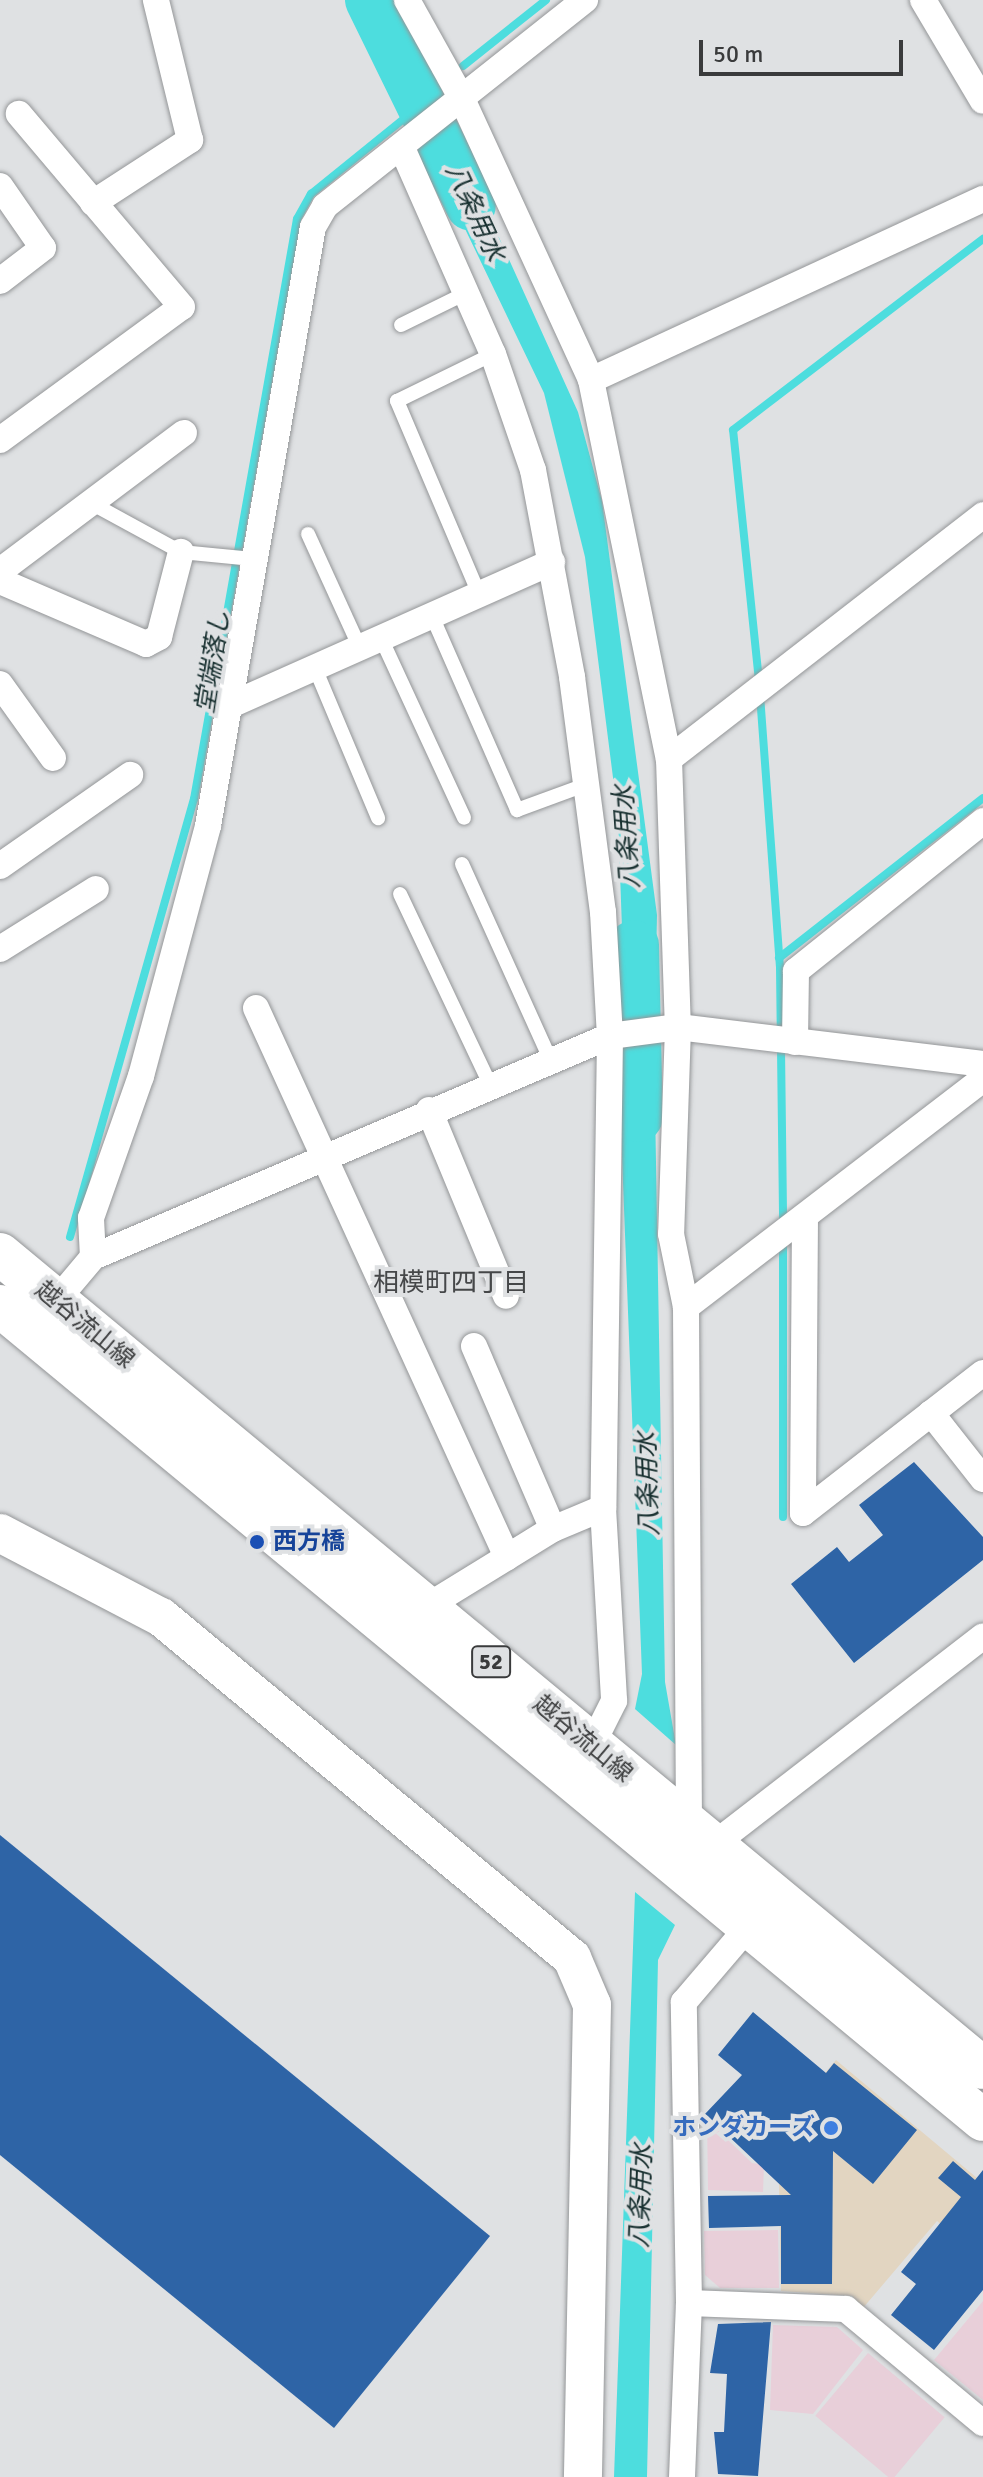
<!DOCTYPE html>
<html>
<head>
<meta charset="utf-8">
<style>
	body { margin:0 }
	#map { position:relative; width:983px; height:2477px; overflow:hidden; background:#dfe1e3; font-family:Signika,"Noto Sans JP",sans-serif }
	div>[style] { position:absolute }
	.commercial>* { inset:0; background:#e2d5c1 }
	.industrial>* { inset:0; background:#e8cfd9; transform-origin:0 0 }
	.water>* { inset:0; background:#4dddde }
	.stream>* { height:8px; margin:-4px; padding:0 4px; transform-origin:4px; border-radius:4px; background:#4dddde }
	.river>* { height:50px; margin:-25px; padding:0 25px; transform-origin:25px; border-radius:25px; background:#4dddde }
	.building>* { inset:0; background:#2e64a6 }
	.roads { filter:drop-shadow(0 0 2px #949698) drop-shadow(0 0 2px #949698) }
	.lane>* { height:14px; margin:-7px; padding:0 7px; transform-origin:7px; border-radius:7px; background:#fff }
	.street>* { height:26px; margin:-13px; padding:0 13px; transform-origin:13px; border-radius:13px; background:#fff }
	.secondary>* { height:38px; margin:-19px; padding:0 19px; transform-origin:19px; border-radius:19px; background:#fff }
	.primary>* { height:42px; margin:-21px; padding:0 21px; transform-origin:21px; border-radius:21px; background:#fff }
	.dots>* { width:22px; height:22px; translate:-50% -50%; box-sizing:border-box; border:4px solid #dfe1e3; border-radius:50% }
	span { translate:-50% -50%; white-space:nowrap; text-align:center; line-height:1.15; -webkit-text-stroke:8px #dfe1e3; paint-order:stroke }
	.shield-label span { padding:2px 6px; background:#dfe1e3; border:2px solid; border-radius:6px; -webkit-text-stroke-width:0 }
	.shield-label { font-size:22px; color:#3a3b3c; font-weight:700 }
	.street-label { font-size:24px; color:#3a3b3c }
	.transit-label { font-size:24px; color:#164399; font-weight:700 }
	.left { translate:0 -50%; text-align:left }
	.shop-label { font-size:24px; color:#366cbe; font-weight:700 }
	.right { translate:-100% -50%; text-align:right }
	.water-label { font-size:26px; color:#193131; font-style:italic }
	.neighbourhood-label { font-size:26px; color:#454749 }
	.scale { position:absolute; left:699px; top:40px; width:204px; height:36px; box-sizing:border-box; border:4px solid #3a3b3c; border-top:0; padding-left:10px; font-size:24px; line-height:28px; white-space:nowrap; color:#3a3b3c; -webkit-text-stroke:6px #dfe1e3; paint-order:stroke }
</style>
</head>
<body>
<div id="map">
	<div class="commercial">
		<i style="clip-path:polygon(836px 2060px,983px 2183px,983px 2258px,937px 2221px,863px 2308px,852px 2296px,781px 2291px,778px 2128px)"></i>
	</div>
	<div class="industrial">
		<i style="clip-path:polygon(707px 2120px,752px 2163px,764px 2165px,763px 2192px,708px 2190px)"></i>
		<i style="clip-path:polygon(778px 2230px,779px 2288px,720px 2288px,705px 2275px,704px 2231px)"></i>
		<i style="clip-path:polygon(983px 2301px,983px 2400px,934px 2360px)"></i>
		<i style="clip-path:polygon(773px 2325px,837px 2327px,863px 2350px,813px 2414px,770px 2410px)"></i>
		<i style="left:868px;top:2353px;width:100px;height:82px;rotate:40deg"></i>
	</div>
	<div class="water">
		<i style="clip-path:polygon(357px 0,390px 0,434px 78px,409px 101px,385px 43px)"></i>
		<i style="clip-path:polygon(454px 138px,578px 412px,602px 501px,657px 915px,655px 1012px,625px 1013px,618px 817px,585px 557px,544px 393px,429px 154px)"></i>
		<i style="clip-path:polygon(654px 1047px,665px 1682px,676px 1745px,635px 1709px,642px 1674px,618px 1053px)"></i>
		<i style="clip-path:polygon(635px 1892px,675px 1925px,658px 1960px,647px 2477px,614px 2477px)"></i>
	</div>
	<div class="stream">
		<i style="left:463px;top:66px;width:106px;rotate:-38.5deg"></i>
		<i style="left:759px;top:681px;width:252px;rotate:-95.9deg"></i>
		<i style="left:733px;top:430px;width:315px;rotate:-37.4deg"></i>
		<i style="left:760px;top:695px;width:273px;rotate:85.8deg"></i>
		<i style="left:780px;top:967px;width:257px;rotate:89.3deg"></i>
		<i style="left:779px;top:958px;width:259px;rotate:-38.1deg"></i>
		<i style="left:70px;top:1237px;width:455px;rotate:-74.2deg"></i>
		<i style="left:194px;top:799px;width:589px;rotate:-79.93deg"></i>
		<i style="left:297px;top:219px;width:29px;rotate:-61deg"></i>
		<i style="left:311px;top:194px;width:116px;rotate:-39deg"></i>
		<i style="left:783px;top:1517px;width:279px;rotate:-90deg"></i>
	</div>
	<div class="river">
		<i style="left:370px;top:0;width:229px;rotate:63.9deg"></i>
		<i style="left:634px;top:945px;width:172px;rotate:88.7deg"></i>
	</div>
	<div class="building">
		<i style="clip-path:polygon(914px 1462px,983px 1537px,983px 1560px,854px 1663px,791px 1584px,837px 1547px,849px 1562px,883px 1535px,859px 1505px)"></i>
		<i style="clip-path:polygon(0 1835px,490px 2236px,334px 2428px,0 2155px)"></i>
		<i style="clip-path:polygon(753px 2012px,826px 2073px,834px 2063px,917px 2130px,873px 2184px,833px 2151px,832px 2284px,781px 2284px,781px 2226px,709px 2228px,708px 2196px,791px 2195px,705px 2114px,742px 2075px,718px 2055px)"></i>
		<i style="clip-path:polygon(953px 2161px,975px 2180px,983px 2170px,983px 2290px,934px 2350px,891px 2315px,916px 2284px,901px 2272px,961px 2197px,938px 2178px)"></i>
		<i style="clip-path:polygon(771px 2322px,758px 2476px,718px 2474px,714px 2432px,724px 2432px,727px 2374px,710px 2373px,718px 2324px)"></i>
	</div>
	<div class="roads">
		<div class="lane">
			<i style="left:401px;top:325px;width:72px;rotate:-26.2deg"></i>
			<i style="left:91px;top:503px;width:102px;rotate:28.6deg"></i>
			<i style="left:181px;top:552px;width:72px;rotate:5.6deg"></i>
			<i style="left:308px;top:534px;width:125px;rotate:65.5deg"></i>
			<i style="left:479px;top:594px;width:210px;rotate:-113deg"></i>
			<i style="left:397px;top:401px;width:107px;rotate:-26.1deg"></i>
			<i style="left:432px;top:616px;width:212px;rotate:66.3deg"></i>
			<i style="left:517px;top:810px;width:72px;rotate:-20.2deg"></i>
			<i style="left:381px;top:638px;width:198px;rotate:65.2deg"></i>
			<i style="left:315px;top:668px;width:163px;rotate:67.2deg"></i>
			<i style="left:462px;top:864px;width:212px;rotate:65.7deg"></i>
			<i style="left:400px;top:894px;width:208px;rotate:64.7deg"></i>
		</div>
		<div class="street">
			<i style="left:407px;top:0;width:113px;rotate:60.9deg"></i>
			<i style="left:462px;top:99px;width:309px;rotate:65.3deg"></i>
			<i style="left:591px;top:380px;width:387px;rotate:78.4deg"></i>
			<i style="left:669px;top:759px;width:268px;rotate:88.1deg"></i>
			<i style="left:678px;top:1027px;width:207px;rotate:91.9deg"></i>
			<i style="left:671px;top:1234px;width:75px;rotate:78.4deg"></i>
			<i style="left:686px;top:1307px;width:518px;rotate:89.67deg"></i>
			<i style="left:923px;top:0;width:117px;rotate:59.3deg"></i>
			<i style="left:402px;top:148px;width:225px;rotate:66.2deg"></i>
			<i style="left:493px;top:354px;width:123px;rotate:71deg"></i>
			<i style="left:533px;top:470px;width:211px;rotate:79.3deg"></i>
			<i style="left:572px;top:677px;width:237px;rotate:82.5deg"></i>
			<i style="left:603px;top:912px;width:124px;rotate:86.8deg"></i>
			<i style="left:610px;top:1036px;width:472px;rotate:90.8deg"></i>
			<i style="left:603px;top:1508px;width:193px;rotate:86.7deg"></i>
			<i style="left:614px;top:1701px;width:51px;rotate:116.6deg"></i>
			<i style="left:0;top:186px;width:75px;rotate:55.3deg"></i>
			<i style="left:43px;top:248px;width:54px;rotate:142.5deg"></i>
			<i style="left:93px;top:203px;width:116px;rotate:-33deg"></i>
			<i style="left:190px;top:140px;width:144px;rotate:-103.7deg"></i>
			<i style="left:591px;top:380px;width:432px;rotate:-24.8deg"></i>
			<i style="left:0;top:440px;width:225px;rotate:-36.2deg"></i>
			<i style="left:182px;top:307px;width:253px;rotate:-130.2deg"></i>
			<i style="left:0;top:571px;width:230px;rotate:-36.9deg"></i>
			<i style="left:0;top:581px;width:159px;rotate:23.3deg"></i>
			<i style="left:146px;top:644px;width:15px;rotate:-28deg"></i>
			<i style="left:159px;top:637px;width:88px;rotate:-75.5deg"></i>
			<i style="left:0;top:684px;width:91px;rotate:54.4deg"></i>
			<i style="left:226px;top:707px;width:357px;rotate:-24deg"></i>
			<i style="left:669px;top:759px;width:398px;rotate:-37.8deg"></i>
			<i style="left:0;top:866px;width:159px;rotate:-35deg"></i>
			<i style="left:0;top:949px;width:113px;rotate:-32deg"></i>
			<i style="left:256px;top:1008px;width:604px;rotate:65.43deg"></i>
			<i style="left:795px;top:1042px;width:71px;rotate:-89.2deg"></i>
			<i style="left:796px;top:971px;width:240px;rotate:-38.7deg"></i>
			<i style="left:429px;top:1110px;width:201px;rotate:67.5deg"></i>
			<i style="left:805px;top:1217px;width:296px;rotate:90.4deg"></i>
			<i style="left:803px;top:1513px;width:228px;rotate:-37.9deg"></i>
			<i style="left:93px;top:1257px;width:39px;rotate:-93deg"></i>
			<i style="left:91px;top:1218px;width:151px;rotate:-70.6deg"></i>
			<i style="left:141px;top:1076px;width:259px;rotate:-75deg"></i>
			<i style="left:208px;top:826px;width:608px;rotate:-80.06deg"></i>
			<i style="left:313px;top:227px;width:24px;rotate:-60deg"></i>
			<i style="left:325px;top:206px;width:332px;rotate:-38.4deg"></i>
			<i style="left:56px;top:1301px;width:57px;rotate:-49.9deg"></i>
			<i style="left:93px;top:1257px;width:562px;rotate:-23.15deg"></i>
			<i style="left:610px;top:1036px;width:69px;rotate:-7.5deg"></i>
			<i style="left:678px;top:1027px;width:307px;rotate:6.9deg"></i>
			<i style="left:686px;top:1307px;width:374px;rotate:-37.5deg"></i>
			<i style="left:474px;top:1346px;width:199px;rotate:66.7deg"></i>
			<i style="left:931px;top:1413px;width:84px;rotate:51.8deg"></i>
			<i style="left:426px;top:1607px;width:149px;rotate:-31.6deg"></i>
			<i style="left:553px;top:1529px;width:54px;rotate:-22.8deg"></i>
			<i style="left:713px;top:1845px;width:341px;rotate:-37.7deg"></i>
			<i style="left:689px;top:2303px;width:157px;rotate:2.2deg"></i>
			<i style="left:846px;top:2309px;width:178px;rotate:39.8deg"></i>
			<i style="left:682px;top:2477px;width:174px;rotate:-87.7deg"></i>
			<i style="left:689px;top:2303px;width:301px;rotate:-91deg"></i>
			<i style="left:684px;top:2002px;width:100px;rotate:-49.5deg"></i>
		</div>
		<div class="secondary">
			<i style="left:0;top:1533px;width:182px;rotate:27.6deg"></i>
			<i style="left:161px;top:1617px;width:534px;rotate:39.68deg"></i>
			<i style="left:572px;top:1958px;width:51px;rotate:66.9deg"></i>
			<i style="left:592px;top:2005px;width:472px;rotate:91.1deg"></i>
		</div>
		<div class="primary">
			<i style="left:0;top:1254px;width:1276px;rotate:39.63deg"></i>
			<i style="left:0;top:1306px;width:1276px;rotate:39.63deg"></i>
		</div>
	</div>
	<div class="dots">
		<i style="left:257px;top:1542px;background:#1a4fb4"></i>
		<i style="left:831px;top:2128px;background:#3f7fe0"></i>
	</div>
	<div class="shield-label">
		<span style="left:491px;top:1662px">52</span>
	</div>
	<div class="street-label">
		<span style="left:85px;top:1325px;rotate:40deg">越谷流山線</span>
		<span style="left:583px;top:1739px;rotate:40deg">越谷流山線</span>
	</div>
	<div class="transit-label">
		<span class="left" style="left:273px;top:1542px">西方橋</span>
	</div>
	<div class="shop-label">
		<span class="right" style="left:815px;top:2128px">ホンダカーズ</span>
	</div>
	<div class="water-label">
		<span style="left:474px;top:213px;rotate:65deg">八条用水</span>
		<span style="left:214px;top:662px;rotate:-81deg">堂端落し</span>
		<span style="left:628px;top:837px;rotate:-94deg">八条用水</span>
		<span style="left:649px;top:1484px;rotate:-92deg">八条用水</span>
		<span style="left:642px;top:2196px;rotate:-88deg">八条用水</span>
	</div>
	<div class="neighbourhood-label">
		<span style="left:451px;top:1284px">相模町四丁目</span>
	</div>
	<div class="scale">50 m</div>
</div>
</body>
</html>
